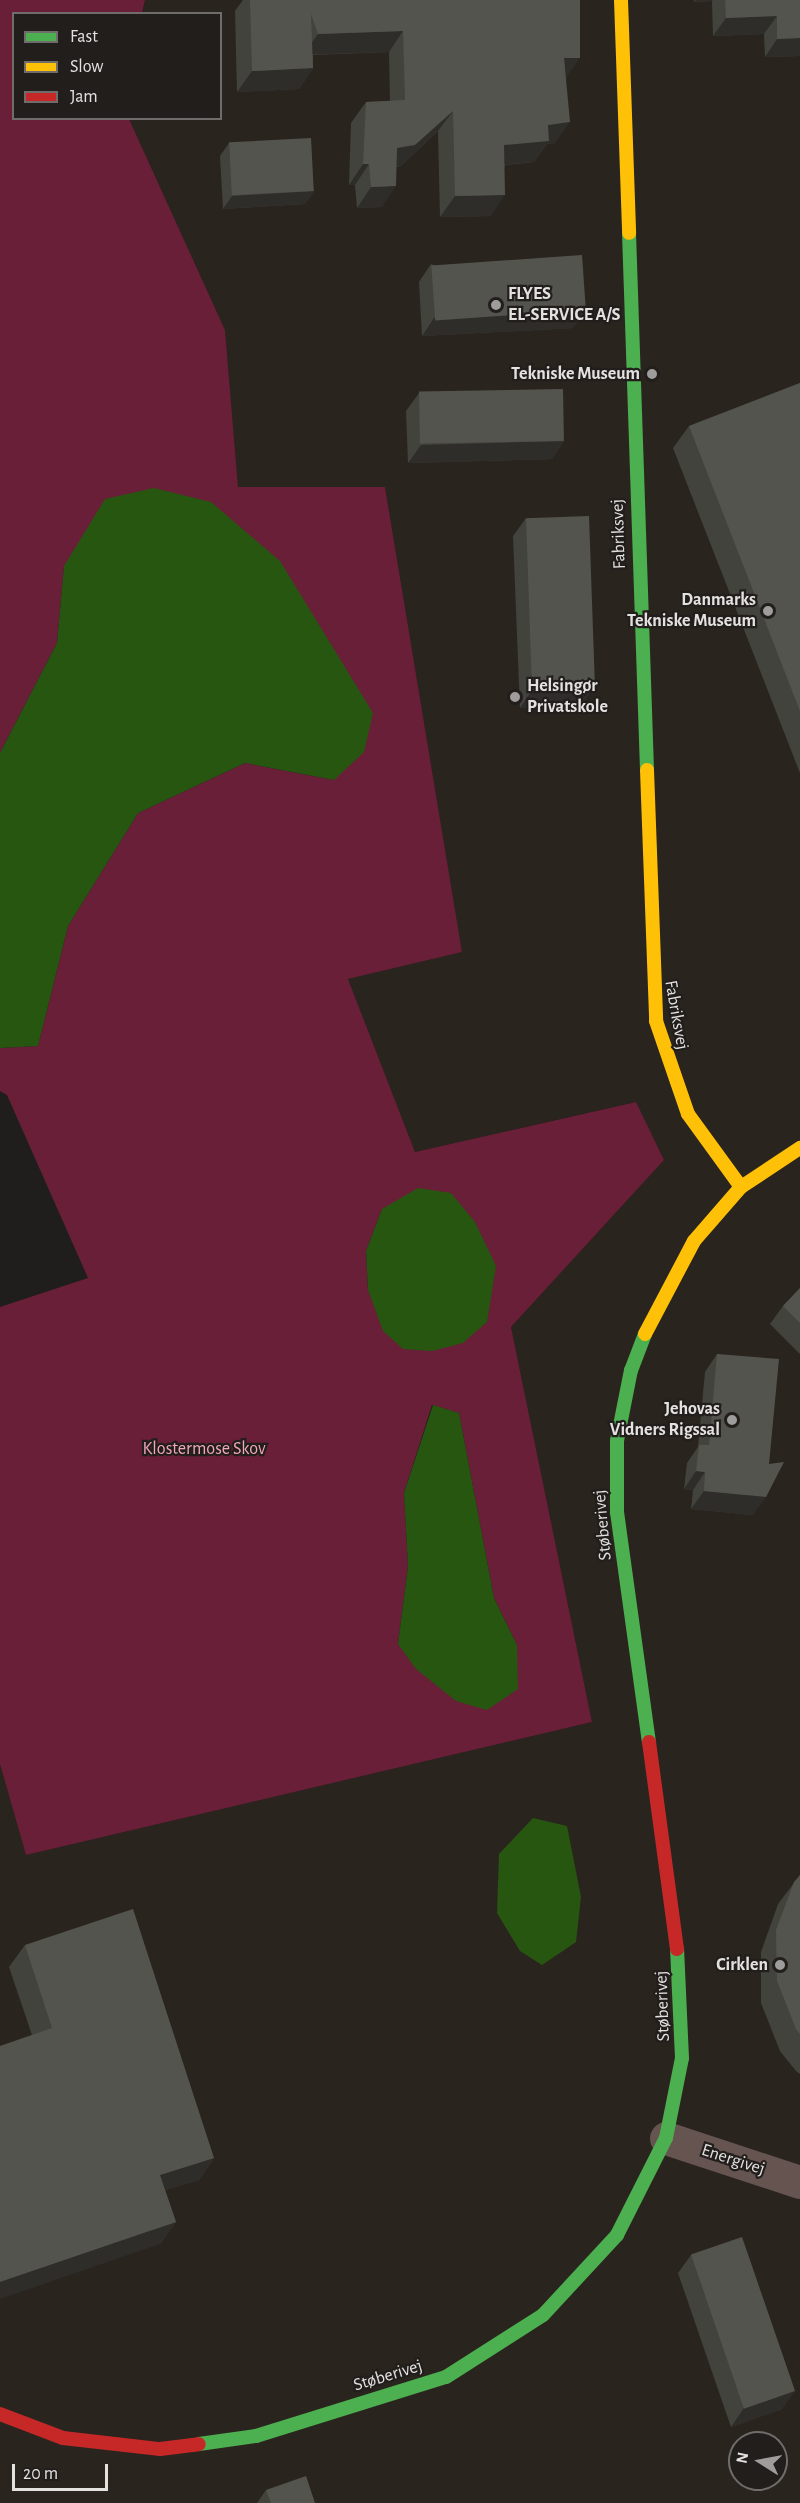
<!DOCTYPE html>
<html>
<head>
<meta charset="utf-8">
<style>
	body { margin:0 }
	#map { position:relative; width:800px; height:2503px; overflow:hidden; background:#201e1d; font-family:"Alegreya Sans",sans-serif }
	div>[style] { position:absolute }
	.built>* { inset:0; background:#2a241e }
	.forest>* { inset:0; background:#681f37 }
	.water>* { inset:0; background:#275611 }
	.street>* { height:33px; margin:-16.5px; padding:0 16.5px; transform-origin:16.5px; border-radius:16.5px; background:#65544f }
	.fast>* { height:14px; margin:-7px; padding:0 7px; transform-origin:7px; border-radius:7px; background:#4caf50 }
	.slow>* { height:14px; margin:-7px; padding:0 7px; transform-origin:7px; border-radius:7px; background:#ffc107 }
	.jam>* { height:14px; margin:-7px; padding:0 7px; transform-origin:7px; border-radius:7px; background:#c62828 }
	.wall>* { inset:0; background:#43433d }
	.shaded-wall>* { inset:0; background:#2e2d29 }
	.building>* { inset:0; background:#54544f; transform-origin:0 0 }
	.dots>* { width:16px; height:16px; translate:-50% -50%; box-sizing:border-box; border:3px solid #211e1c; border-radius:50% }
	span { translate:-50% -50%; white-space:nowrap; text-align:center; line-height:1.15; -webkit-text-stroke:4.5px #211e1c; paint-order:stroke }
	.poi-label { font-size:18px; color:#e4e2e1; font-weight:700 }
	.left { translate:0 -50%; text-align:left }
	.right { translate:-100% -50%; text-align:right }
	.street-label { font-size:18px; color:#e4e2e1 }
	.park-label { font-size:18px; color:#f2a8b9 }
	.legend { position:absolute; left:12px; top:12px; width:210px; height:108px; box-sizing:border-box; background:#211e1c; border:2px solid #6f6c6b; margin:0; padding:8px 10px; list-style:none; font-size:18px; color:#e4e2e1 }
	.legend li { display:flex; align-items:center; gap:12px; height:30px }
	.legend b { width:30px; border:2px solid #6f6c6b }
	.north { position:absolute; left:728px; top:2431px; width:60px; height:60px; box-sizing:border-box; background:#211e1c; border:2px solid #6f6c6b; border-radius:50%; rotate:281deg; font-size:16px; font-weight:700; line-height:24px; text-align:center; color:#e4e2e1 }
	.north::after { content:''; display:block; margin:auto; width:21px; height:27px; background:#9f9d9c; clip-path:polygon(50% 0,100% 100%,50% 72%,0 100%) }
	.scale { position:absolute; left:12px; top:2464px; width:96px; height:27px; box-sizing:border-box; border:3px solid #e4e2e1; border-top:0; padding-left:8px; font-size:18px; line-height:21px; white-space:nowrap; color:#e4e2e1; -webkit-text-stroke:4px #211e1c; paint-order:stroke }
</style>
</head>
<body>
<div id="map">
	<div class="built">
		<i style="clip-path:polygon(evenodd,145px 0,800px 0,800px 2503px,0 2503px,0 1764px,26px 1855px,592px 1722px,511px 1327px,664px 1160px,635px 1102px,415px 1152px,348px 979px,462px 952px,385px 487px,238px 487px,225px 330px,129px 119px,220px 118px,220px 14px,142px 13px,145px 0,740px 2443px,776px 2443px,776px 2479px,740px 2479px,740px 2443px)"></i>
	</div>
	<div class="forest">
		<i style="clip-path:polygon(evenodd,0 0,145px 0,142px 13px,14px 14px,14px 118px,129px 119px,225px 330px,238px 487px,385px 487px,462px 952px,348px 979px,415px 1152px,636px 1102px,664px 1160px,511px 1327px,592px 1722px,26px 1855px,0 1764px,0 1307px,88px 1278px,7px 1095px,0 1091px,0 1048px,38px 1046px,68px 926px,138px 813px,245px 763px,334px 780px,64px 566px,57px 643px,0 753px,0 0,382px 1209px,368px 1291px,366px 1251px,382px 1209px,0 0,432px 1405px,459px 1413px,494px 1598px,517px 1645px,398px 1644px,408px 1566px,404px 1493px,432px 1405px)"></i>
	</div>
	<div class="water">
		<i style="clip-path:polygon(154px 488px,211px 502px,280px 561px,373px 713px,364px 752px,334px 780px,245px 763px,138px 813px,68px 926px,38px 1046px,0 1048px,0 753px,57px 643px,64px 566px,105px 499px)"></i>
		<i style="clip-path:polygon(418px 1188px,451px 1193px,475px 1222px,496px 1266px,487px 1322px,463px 1343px,432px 1351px,403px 1349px,383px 1331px,368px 1290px,366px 1251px,382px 1209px)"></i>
		<i style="clip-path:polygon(433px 1405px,459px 1413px,494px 1598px,517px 1645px,518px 1689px,487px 1710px,456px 1701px,416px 1669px,398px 1644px,408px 1566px,404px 1493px)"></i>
		<i style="clip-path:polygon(533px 1818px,567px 1826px,581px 1897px,576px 1942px,542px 1965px,520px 1951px,497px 1913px,499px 1854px)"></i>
	</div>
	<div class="street">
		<i style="left:666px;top:2138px;width:141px;rotate:18.2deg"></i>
	</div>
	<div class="fast">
		<i style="left:629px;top:233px;width:537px;rotate:88.08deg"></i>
		<i style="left:645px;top:1334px;width:39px;rotate:111deg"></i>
		<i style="left:631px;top:1370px;width:72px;rotate:101.2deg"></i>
		<i style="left:617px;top:1441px;width:71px;rotate:90deg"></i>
		<i style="left:617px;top:1512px;width:232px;rotate:82.1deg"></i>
		<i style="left:199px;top:2444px;width:58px;rotate:-8deg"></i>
		<i style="left:256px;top:2436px;width:199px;rotate:-17.3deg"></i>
		<i style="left:446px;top:2377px;width:115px;rotate:-32.6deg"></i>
		<i style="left:543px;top:2315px;width:109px;rotate:-47.2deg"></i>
		<i style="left:617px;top:2235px;width:109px;rotate:-63.2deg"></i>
		<i style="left:666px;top:2138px;width:82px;rotate:-78.7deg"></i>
		<i style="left:682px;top:2058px;width:109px;rotate:-92.6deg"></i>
	</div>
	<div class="slow">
		<i style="left:621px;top:0;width:233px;rotate:88deg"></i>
		<i style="left:647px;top:770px;width:251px;rotate:87.9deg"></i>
		<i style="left:656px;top:1021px;width:98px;rotate:71deg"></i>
		<i style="left:688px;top:1114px;width:90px;rotate:54deg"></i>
		<i style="left:645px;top:1334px;width:105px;rotate:-62.2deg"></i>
		<i style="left:694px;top:1241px;width:72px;rotate:-49deg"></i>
		<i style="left:741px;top:1187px;width:71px;rotate:-33.5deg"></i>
	</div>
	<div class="jam">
		<i style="left:649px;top:1742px;width:209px;rotate:82.3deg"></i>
		<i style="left:0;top:2414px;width:67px;rotate:20.9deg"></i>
		<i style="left:63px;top:2438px;width:98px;rotate:6.5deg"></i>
		<i style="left:160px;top:2449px;width:39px;rotate:-7deg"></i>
	</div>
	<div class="wall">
		<i style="clip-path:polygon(243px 0,580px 0,555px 143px,547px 144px,534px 162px,505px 165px,491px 216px,440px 217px,438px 131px,401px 166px,396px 167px,382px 207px,357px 208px,355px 185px,349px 185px,351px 123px,366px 102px,390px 101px,389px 52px,313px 55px,313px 68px,299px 89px,237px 92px,235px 11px)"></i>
		<i style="clip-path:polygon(694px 0,800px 0,800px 56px,765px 57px,764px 34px,713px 36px,712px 1px,694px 2px)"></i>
		<i style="clip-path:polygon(229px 143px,314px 191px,305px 204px,223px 209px,220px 156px)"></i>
		<i style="clip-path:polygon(431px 264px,573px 328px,422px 336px,419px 282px)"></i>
		<i style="clip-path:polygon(800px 383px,800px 773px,673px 448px,689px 426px)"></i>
		<i style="clip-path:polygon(419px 393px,564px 441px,552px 459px,408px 463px,406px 411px)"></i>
		<i style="clip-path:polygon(526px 518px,583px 703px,520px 708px,513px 536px)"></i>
		<i style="clip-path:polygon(800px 1288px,800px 1354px,770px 1324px,783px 1306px)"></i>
		<i style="clip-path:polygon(717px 1354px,753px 1515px,691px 1509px,693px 1490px,684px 1489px,687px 1463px,698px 1447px,705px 1372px)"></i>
		<i style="clip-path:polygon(800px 1875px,800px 2074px,796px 2071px,780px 2051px,761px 2003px,761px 1952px,778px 1904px)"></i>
		<i style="clip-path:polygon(25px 1945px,214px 2158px,199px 2180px,165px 2190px,176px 2222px,160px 2244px,32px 2035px,9px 1967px)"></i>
		<i style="clip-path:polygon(691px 2255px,782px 2409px,731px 2427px,678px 2273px)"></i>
		<i style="clip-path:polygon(266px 2490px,315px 2503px,257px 2503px)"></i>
	</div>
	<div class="shaded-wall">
		<i style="clip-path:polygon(696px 0,713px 0,712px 1px,694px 2px)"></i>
		<i style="clip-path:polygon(777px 16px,764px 34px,713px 36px,726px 18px)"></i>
		<i style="clip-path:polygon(403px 31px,389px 52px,303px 55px,318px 34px)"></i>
		<i style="clip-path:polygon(800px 38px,800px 56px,765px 57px,777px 39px)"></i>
		<i style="clip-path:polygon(564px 58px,580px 58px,565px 79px)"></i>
		<i style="clip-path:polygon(313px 68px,299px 89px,237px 92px,252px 71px)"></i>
		<i style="clip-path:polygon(453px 111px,438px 131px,401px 166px,382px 169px,397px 148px)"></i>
		<i style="clip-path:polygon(570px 122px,555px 143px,547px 144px,534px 162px,489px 166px,504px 145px,548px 125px)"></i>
		<i style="clip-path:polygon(363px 164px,369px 164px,355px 185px,349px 185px)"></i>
		<i style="clip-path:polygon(396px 186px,382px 207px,357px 208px,371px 187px)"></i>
		<i style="clip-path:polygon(314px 191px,305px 204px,223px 209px,232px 196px)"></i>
		<i style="clip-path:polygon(505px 195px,491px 216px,440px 217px,455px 196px)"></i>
		<i style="clip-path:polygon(586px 310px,573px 328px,422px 336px,434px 318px)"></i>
		<i style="clip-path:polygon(564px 441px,552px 459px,408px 463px,421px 445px)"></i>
		<i style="clip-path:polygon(596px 685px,583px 703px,520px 708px,532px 690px)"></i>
		<i style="clip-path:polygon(696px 1471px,705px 1472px,693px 1490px,684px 1489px)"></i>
		<i style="clip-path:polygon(704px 1491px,766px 1497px,753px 1515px,691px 1509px)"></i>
		<i style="clip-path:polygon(214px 2158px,199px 2180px,144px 2197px,160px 2175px)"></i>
		<i style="clip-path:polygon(176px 2222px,160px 2244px,0 2299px,0 2282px)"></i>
		<i style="clip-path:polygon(795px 2391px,782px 2409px,731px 2427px,744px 2408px)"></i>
	</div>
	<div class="building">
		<i style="clip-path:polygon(250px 0,580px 0,580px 58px,564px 58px,570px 122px,548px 125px,549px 141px,504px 145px,505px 195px,455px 196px,453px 111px,415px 145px,397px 148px,396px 186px,371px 187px,369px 164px,363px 164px,366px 102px,405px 100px,403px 31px,318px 34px,311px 14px,313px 68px,252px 71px)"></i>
		<i style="clip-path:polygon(725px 0,800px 0,800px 38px,777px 39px,777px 16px,726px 18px)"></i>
		<i style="left:311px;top:138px;width:53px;height:82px;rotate:87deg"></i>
		<i style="left:582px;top:255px;width:55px;height:151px;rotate:86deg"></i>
		<i style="clip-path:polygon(800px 383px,800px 711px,689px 426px)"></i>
		<i style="left:563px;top:389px;width:52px;height:144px;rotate:89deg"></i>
		<i style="left:589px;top:516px;width:169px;height:63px;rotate:88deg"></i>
		<i style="clip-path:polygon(800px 1288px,800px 1323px,783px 1306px)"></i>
		<i style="clip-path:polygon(717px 1354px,779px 1359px,769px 1464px,784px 1462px,766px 1497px,704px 1491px,705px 1472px,696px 1471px,699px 1445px,709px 1445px)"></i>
		<i style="clip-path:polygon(800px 1875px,800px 2034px,796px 2029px,777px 1981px,776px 1930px,794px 1882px)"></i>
		<i style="clip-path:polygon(133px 1909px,214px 2158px,160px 2175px,176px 2222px,0 2282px,0 2046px,52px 2028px,25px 1945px)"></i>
		<i style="left:742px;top:2237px;width:163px;height:54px;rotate:71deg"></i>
		<i style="clip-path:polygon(306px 2476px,315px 2503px,271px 2503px,266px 2490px)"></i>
	</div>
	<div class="dots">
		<i style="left:496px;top:305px;background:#9f9d9c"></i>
		<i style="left:652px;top:374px;background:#9f9d9c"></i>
		<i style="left:768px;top:611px;background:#9f9d9c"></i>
		<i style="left:515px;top:697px;background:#9f9d9c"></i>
		<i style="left:732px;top:1420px;background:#9f9d9c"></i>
		<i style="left:780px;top:1965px;background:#9f9d9c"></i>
	</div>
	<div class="poi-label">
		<span class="left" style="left:508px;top:305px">FLYES<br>EL-SERVICE A/S</span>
		<span class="right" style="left:640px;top:374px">Tekniske Museum</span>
		<span class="right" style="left:756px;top:611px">Danmarks<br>Tekniske Museum</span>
		<span class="left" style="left:527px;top:697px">Helsingør<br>Privatskole</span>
		<span class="right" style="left:720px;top:1420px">Jehovas<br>Vidners Rigssal</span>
		<span class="right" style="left:768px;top:1965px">Cirklen</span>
	</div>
	<div class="street-label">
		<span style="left:619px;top:534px;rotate:-92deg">Fabriksvej</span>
		<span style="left:676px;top:1015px;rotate:80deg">Fabriksvej</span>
		<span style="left:603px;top:1525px;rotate:-95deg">Støberivej</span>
		<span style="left:663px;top:2006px;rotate:-92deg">Støberivej</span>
		<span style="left:733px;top:2160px;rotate:18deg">Energivej</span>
		<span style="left:388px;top:2376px;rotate:-17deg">Støberivej</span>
	</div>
	<div class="park-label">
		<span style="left:204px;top:1449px">Klostermose Skov</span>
	</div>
	<ul class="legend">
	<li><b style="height:8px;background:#4caf50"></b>Fast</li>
	<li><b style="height:8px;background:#ffc107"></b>Slow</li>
	<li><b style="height:8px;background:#c62828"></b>Jam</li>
	</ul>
	<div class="north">N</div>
	<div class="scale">20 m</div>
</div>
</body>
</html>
